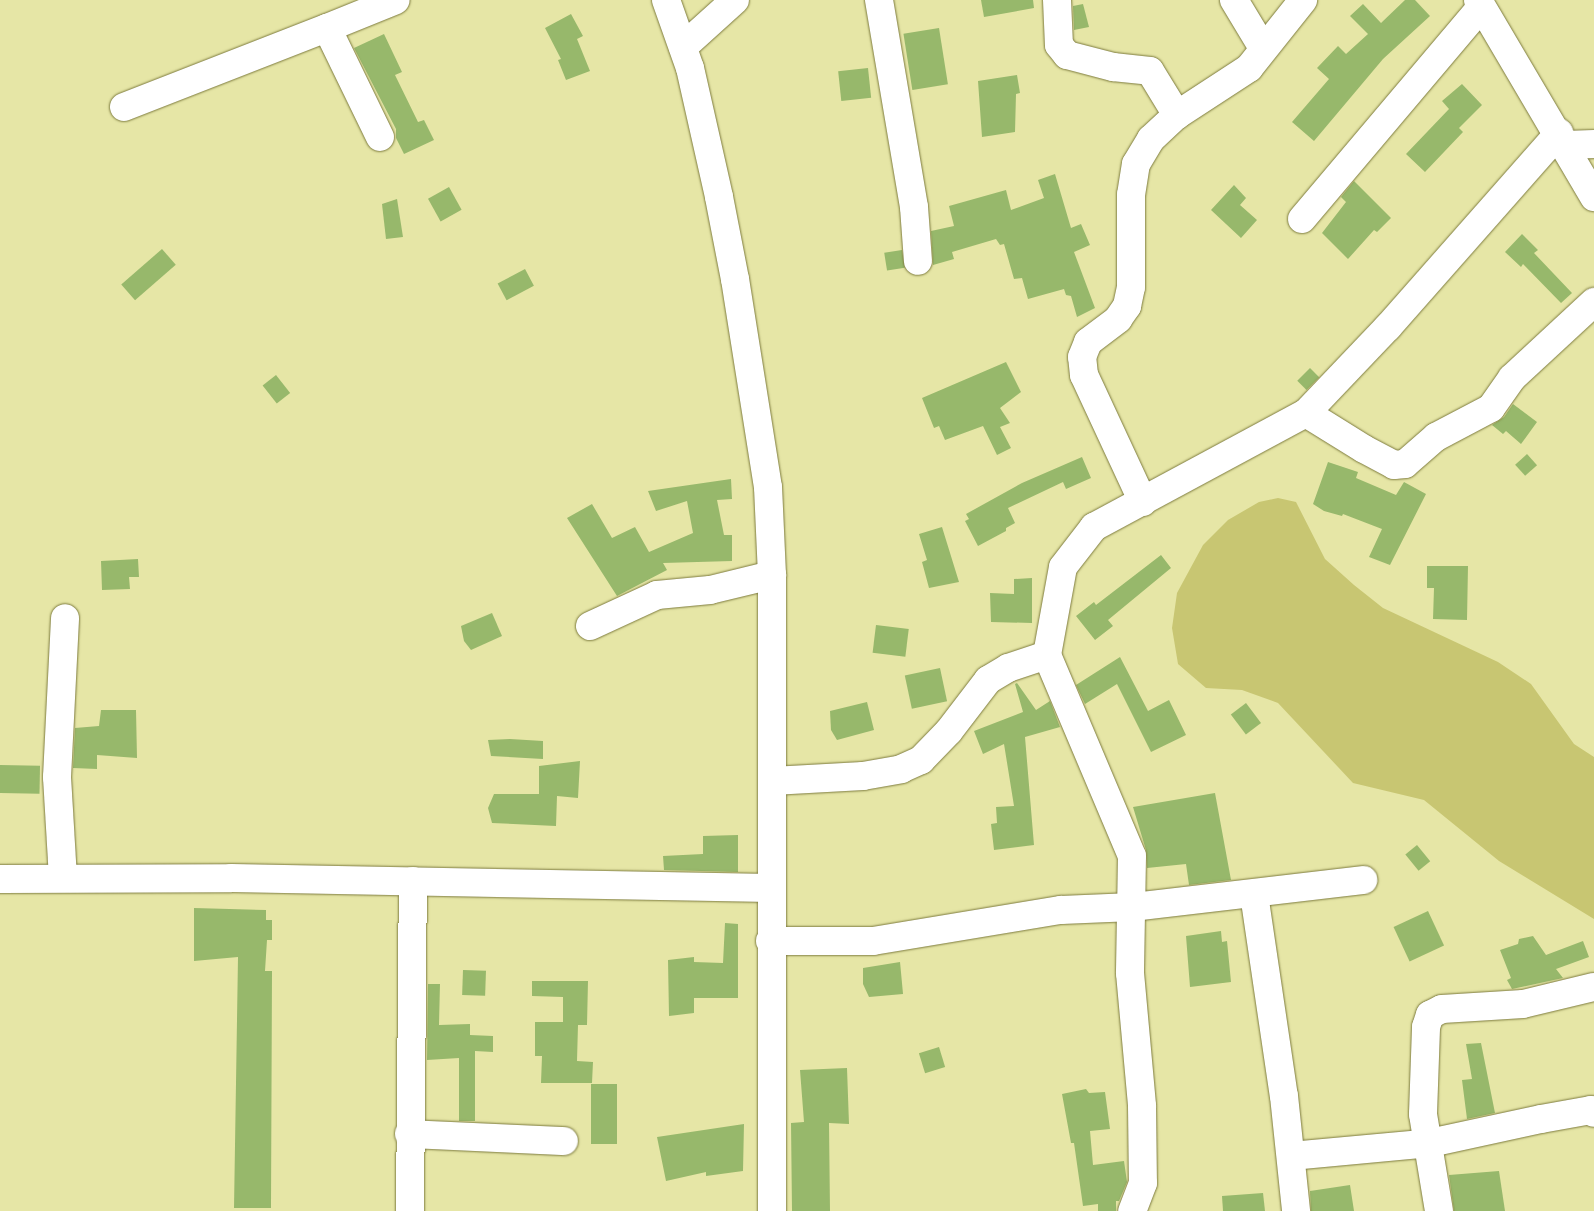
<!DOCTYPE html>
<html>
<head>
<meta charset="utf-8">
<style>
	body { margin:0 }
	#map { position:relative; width:1594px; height:1211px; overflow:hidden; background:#e6e6a6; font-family:Montserrat,sans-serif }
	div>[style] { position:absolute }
	.green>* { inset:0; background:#c8c672 }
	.building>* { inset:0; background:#97b86b; transform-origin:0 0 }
	.roads { filter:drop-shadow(0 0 1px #7d7b3e) drop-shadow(0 0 1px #7d7b3e) }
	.minor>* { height:28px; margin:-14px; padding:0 14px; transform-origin:14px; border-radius:14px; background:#fff }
	.highway>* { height:28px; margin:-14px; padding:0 14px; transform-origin:14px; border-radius:14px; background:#fff }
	span { translate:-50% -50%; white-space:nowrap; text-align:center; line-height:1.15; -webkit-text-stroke:5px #f4f3b2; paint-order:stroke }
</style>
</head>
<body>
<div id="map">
	<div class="green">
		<i style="clip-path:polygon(1278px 498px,1296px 502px,1325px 559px,1354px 585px,1383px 608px,1498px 662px,1531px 684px,1574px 744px,1594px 757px,1594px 919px,1499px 861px,1424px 800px,1353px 783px,1278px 703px,1242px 690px,1206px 688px,1178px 664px,1172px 628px,1177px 593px,1203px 545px,1228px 520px,1259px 502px)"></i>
	</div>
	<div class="building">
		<i style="clip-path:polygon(981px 0,1033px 0,1034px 8px,984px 17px)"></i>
		<i style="clip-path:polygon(1405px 0,1415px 0,1430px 16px,1383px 59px,1314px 141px,1292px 122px,1329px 79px,1317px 68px,1338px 46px,1346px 54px,1368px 34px,1350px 16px,1363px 4px,1381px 23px)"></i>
		<i style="clip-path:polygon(1083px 4px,1089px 27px,1074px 30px,1073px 6px)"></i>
		<i style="clip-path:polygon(571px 14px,583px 36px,577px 39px,590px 71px,566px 80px,558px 60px,561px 59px,545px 28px)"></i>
		<i style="left:939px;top:28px;width:57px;height:36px;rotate:81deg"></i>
		<i style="clip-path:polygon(384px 34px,402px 72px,395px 75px,418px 122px,424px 120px,434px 140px,404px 154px,396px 138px,396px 129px,354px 48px)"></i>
		<i style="left:868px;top:68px;width:30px;height:30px;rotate:84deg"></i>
		<i style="clip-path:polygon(1017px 75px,1020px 93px,1016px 94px,1015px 132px,982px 137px,978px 81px)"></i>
		<i style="clip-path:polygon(1462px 84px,1482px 105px,1459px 128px,1463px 132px,1425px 172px,1406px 154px,1449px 109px,1442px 101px)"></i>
		<i style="clip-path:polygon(1055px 174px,1071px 228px,1081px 224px,1090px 245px,1074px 252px,1095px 308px,1077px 317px,1071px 296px,1066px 295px,1064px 289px,1028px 299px,1022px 278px,1014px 279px,1004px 244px,1000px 245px,996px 239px,952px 252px,954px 259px,933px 265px,931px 231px,954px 226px,949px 206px,1006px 190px,1011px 210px,1044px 198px,1038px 180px)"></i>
		<i style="clip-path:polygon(1354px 181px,1391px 218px,1377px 232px,1374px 230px,1348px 259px,1322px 233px,1346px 202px,1341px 197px)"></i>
		<i style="clip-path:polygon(1234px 185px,1246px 198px,1240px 205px,1257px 220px,1241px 238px,1211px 210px)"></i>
		<i style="left:449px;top:187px;width:26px;height:24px;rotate:61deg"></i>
		<i style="clip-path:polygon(397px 199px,403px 237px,386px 239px,382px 204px)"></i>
		<i style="clip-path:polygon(1522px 234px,1538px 250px,1534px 253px,1572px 293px,1561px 303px,1523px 264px,1521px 267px,1505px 252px)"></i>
		<i style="left:162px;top:249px;width:21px;height:54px;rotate:49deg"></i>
		<i style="left:902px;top:250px;width:18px;height:18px;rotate:81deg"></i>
		<i style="left:525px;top:269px;width:19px;height:31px;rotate:62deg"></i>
		<i style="clip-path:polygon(1006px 362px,1021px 392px,1000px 408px,1010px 423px,1000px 427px,1011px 448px,997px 455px,983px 426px,945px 440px,939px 426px,934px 428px,922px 398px)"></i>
		<i style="left:1310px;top:368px;width:13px;height:18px;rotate:45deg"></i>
		<i style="left:276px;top:375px;width:23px;height:17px;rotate:52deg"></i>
		<i style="clip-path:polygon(1513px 404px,1537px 422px,1521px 444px,1506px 431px,1503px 434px,1492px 425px,1504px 417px)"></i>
		<i style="left:1527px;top:454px;width:15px;height:16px;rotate:48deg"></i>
		<i style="clip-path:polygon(1082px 457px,1091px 478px,1066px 489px,1063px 482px,1008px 508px,1015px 523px,1006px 528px,1006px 531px,978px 546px,965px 521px,969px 519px,966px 514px,1022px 483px)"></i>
		<i style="clip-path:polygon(1328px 462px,1358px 472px,1356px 478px,1396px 495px,1404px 482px,1426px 494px,1390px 565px,1369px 557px,1382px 529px,1343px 514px,1342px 516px,1324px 511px,1313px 504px)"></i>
		<i style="clip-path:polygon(731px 479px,732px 499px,717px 500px,724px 535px,732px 535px,732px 561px,663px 563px,667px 570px,617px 596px,567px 518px,592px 504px,612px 538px,635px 527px,649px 552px,693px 533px,687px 501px,656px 511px,648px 491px)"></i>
		<i style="clip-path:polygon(942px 527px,959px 582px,929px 588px,922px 562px,927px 560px,919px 534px)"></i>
		<i style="clip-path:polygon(1161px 555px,1171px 568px,1108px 620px,1113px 626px,1095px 640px,1076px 616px,1094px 602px,1096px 605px)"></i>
		<i style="clip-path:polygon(138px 559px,139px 577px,129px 577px,130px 589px,102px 590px,101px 561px)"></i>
		<i style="clip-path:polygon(1427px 566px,1468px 566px,1467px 620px,1433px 619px,1434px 588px,1427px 588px)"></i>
		<i style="clip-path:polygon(1032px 578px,1032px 623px,991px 622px,990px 593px,1014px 594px,1014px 579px)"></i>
		<i style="clip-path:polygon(492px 613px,502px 636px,471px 650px,464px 641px,461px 626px)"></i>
		<i style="left:876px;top:625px;width:33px;height:28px;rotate:7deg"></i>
		<i style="clip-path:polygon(1120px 657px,1148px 711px,1169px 700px,1186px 735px,1151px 752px,1117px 684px,1085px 704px,1076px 685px)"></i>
		<i style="left:940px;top:668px;width:34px;height:36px;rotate:78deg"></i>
		<i style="clip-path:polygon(1017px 683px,1036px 710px,1050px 701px,1060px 727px,1025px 737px,1034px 845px,994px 850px,991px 824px,997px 823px,996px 807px,1014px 806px,1004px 744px,983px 754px,974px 731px,1023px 712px,1015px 684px)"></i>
		<i style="clip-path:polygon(867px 702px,874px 730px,837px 740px,831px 730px,830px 711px)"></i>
		<i style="left:1246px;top:703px;width:25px;height:19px;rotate:53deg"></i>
		<i style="clip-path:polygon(101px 710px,136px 710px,137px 758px,97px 755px,97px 769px,73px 768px,75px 728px,99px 726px)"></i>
		<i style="clip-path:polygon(510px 739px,543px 741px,543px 759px,491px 756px,488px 740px)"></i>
		<i style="clip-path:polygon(580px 761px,578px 798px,557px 796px,556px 826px,492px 823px,488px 808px,494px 794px,539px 794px,539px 766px)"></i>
		<i style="left:0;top:765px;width:40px;height:28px;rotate:1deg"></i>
		<i style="clip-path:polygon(1215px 793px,1231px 880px,1189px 885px,1186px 864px,1147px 868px,1146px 850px,1133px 807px)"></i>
		<i style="clip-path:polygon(738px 835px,738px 872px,664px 870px,663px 856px,703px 854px,703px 836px)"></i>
		<i style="left:1417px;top:845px;width:21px;height:15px;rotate:51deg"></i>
		<i style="clip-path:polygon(194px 908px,266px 910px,266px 920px,272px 920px,272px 940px,267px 940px,265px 971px,272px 971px,271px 1208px,234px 1208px,238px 957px,194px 961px)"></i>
		<i style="left:1428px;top:911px;width:38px;height:38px;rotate:65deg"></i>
		<i style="clip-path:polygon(725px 923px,738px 924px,738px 998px,694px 998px,694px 1013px,669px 1016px,668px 960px,694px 957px,694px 962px,723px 963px)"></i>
		<i style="clip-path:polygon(1221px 931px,1222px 942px,1227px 941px,1231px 982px,1190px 987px,1186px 936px)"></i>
		<i style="clip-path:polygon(1533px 936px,1546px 955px,1583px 941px,1589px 957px,1556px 969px,1563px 978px,1512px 989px,1507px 980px,1511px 978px,1500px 950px,1518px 944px,1519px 939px)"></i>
		<i style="clip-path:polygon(900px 962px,903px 994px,869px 997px,863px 984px,863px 968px)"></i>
		<i style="left:463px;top:970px;width:23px;height:25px;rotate:2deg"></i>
		<i style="clip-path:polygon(532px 981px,588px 981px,587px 1025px,578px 1025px,577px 1061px,593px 1062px,592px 1083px,541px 1083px,542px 1056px,535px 1056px,535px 1022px,563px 1022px,563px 997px,532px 996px)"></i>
		<i style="clip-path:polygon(428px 984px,440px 984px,439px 1025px,470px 1024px,470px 1035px,493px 1036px,493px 1052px,475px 1051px,475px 1121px,459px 1121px,459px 1058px,427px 1060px)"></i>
		<i style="clip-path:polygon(1481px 1043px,1495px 1113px,1467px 1119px,1462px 1080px,1472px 1079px,1466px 1044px)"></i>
		<i style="left:939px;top:1047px;width:21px;height:21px;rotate:73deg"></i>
		<i style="clip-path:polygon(847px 1068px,849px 1124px,829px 1123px,830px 1211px,792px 1211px,791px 1123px,804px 1122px,800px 1070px)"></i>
		<i style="left:617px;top:1084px;width:60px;height:26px;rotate:90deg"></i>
		<i style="clip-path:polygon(1086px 1089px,1089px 1093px,1105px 1092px,1110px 1129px,1090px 1131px,1093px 1165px,1124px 1161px,1127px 1182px,1119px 1201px,1116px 1201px,1116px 1211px,1098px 1211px,1098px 1204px,1083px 1206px,1074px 1143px,1071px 1143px,1062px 1094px)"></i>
		<i style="clip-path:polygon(744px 1124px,743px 1171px,706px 1176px,706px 1172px,666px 1181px,657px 1137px)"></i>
		<i style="clip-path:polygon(1499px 1171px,1505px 1211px,1454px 1211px,1449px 1175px)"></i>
		<i style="clip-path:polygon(1350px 1185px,1354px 1211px,1311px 1211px,1310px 1191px)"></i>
		<i style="clip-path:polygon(1263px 1193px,1265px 1211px,1223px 1211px,1222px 1196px)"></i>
	</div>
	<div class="roads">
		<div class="minor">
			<i style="left:879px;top:0;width:210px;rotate:80.4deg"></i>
			<i style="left:914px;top:207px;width:54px;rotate:85.8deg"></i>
			<i style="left:1057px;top:0;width:45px;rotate:87.5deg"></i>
			<i style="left:1059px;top:45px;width:13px;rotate:51deg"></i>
			<i style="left:1067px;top:55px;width:48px;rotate:14.6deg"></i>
			<i style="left:1113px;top:67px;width:37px;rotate:6deg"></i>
			<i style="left:1150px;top:71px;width:52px;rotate:58.5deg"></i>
			<i style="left:1234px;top:0;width:56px;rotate:58.9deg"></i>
			<i style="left:1478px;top:0;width:229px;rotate:59.5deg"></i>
			<i style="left:683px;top:47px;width:70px;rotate:-42.1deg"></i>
			<i style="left:124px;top:107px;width:218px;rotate:-21.3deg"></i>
			<i style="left:380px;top:137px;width:121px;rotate:-115.9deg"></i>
			<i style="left:327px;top:28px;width:74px;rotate:-22.1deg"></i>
			<i style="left:1566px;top:145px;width:28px;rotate:-2deg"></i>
			<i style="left:1302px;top:219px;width:277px;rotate:-49.8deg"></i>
			<i style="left:1306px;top:413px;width:68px;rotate:31.8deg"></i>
			<i style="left:1364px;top:449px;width:34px;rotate:28deg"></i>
			<i style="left:1394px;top:465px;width:11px;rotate:-5deg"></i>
			<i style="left:1405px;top:464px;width:41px;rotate:-41.1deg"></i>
			<i style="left:1436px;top:437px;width:62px;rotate:-27.8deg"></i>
			<i style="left:1491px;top:408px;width:37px;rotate:-55deg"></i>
			<i style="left:1512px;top:378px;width:112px;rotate:-42.8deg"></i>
			<i style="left:1143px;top:502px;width:140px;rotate:-114.9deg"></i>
			<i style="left:1084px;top:375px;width:18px;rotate:-96deg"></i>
			<i style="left:1082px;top:357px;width:16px;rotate:-68deg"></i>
			<i style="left:1088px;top:342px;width:38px;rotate:-37deg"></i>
			<i style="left:1118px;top:319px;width:16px;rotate:-55deg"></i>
			<i style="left:1127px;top:306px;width:19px;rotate:-78deg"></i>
			<i style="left:1131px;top:287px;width:92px;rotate:-90deg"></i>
			<i style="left:1131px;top:195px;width:31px;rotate:-81deg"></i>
			<i style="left:1136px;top:164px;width:29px;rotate:-59deg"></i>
			<i style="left:1151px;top:139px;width:35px;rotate:-43deg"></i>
			<i style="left:1177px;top:115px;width:86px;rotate:-33.1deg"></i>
			<i style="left:1249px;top:68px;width:87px;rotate:-51.5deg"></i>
			<i style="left:590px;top:626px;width:74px;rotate:-24.8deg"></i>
			<i style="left:657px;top:595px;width:53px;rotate:-5.4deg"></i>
			<i style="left:710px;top:590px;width:64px;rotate:-13.6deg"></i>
			<i style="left:1047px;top:655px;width:218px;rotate:67.1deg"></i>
			<i style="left:1132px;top:856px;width:117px;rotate:91deg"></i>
			<i style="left:1130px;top:973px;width:134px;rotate:84.8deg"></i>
			<i style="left:1142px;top:1106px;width:77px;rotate:89.3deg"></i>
			<i style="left:1143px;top:1183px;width:30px;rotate:111deg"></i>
			<i style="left:772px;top:781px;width:91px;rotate:-3.1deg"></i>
			<i style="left:863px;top:776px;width:39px;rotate:-10deg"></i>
			<i style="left:901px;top:769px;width:22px;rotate:-24deg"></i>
			<i style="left:921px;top:760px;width:40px;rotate:-46deg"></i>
			<i style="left:949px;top:731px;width:64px;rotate:-52.6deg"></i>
			<i style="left:988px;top:680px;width:23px;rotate:-31deg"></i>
			<i style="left:1008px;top:668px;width:41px;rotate:-18.4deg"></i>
			<i style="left:1047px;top:655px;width:89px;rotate:-79.7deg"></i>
			<i style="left:1063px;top:567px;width:51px;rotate:-52.2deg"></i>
			<i style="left:1094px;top:527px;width:241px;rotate:-28.3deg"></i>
			<i style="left:1306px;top:413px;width:119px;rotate:-46.4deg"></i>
			<i style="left:1388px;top:327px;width:259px;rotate:-48.6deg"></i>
			<i style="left:63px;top:878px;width:101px;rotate:-93.4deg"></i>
			<i style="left:57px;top:777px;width:159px;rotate:-87.1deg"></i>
			<i style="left:0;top:879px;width:231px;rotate:-0.2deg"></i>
			<i style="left:231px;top:878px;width:540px;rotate:1.06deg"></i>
			<i style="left:1254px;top:894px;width:204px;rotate:81.6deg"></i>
			<i style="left:1284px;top:1096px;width:116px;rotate:84deg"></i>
			<i style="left:770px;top:941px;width:103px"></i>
			<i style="left:873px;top:941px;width:191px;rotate:-9.4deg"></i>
			<i style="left:1061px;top:910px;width:72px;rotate:-2.4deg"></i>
			<i style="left:1133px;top:907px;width:232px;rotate:-6.7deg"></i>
			<i style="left:409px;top:1134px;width:155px;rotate:2.6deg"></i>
			<i style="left:1291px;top:1156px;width:140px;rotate:-5.3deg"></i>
			<i style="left:1430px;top:1143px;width:114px;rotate:-12.2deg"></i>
			<i style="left:1541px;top:1119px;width:51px;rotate:-10.2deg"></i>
			<i style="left:1591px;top:1110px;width:4px;rotate:45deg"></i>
			<i style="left:410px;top:1211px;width:330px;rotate:-89.5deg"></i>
			<i style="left:1439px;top:1211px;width:98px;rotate:-99.4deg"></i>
			<i style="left:1423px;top:1114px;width:87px;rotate:-88deg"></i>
			<i style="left:1426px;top:1027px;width:13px;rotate:-72deg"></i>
			<i style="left:1430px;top:1015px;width:13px;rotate:-27deg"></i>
			<i style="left:1442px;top:1009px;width:81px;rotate:-3.5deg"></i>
			<i style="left:1523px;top:1004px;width:73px;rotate:-13.5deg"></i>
		</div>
		<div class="highway">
			<i style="left:666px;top:0;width:72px;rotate:70.6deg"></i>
			<i style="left:690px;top:68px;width:132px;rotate:77.3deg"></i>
			<i style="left:719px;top:197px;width:84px;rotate:79deg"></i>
			<i style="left:735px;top:279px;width:211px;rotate:81deg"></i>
			<i style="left:768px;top:487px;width:88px;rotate:87.4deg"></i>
			<i style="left:772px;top:575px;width:636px;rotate:90deg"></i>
		</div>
	</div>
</div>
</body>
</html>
